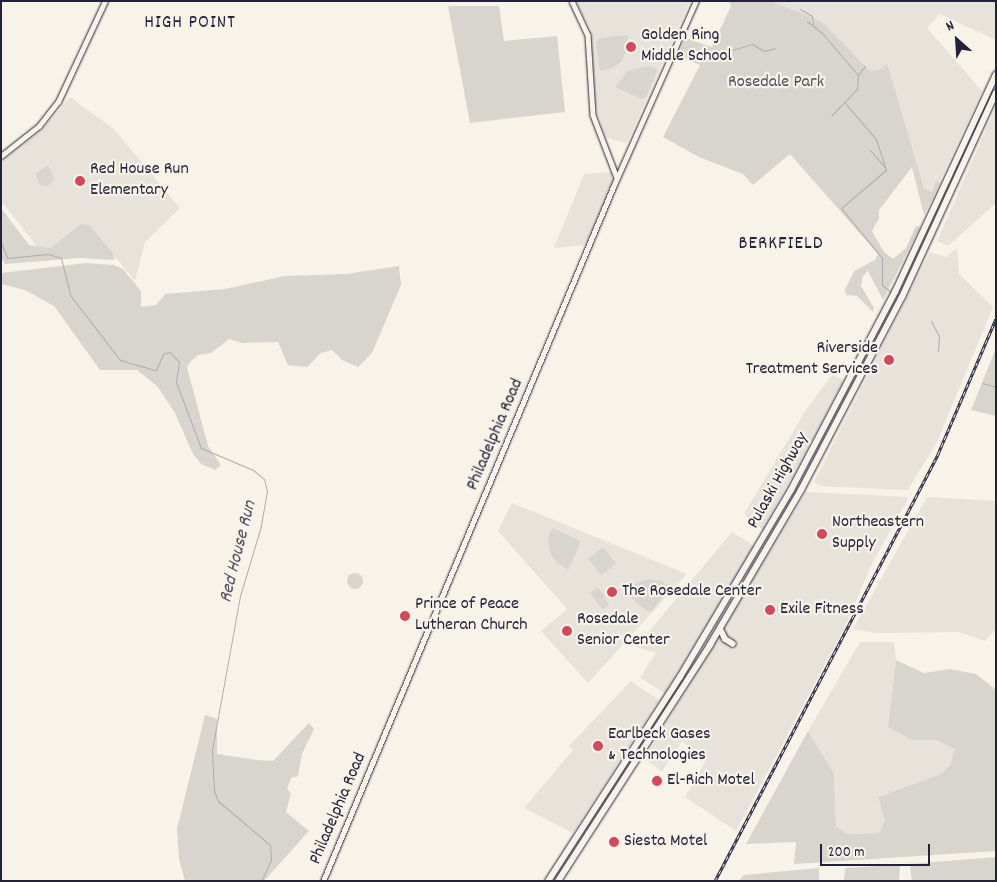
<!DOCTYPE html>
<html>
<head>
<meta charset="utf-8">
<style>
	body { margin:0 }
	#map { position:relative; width:997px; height:882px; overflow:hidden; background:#f7f3e8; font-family:Dekko,sans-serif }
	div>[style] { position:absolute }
	.built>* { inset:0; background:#e7e3db }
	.green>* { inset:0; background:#d8d5cf; transform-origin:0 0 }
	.round { border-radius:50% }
	.stream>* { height:1px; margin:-0.5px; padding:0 0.5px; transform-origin:0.5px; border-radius:0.5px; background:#aeabad }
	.roads { filter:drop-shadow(0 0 1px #22223b) drop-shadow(0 0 1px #22223b) }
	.tertiary>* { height:4.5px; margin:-2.25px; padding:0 2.25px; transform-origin:2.25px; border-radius:2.25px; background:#f7f3e8 }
	.secondary>* { height:5px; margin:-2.5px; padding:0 2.5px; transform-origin:2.5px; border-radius:2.5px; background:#f7f3e8 }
	.trunk>* { height:6px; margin:-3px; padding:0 3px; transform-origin:3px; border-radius:3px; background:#f7f3e8 }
	.rail>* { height:3px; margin-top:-1.5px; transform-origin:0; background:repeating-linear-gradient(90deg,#f7f3e8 0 4px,#22223b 0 8px); box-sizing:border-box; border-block:1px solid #22223b }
	.dots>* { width:14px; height:14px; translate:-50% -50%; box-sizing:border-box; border:2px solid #f7f3e8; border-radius:50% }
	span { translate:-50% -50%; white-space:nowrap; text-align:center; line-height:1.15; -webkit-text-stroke:4.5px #f7f3e8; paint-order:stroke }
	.poi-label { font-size:18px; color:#22223b }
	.left { translate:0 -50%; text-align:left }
	.right { translate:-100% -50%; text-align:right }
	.park-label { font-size:18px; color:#504f60 }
	.street-label { font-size:18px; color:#22223b }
	.neighbourhood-label { font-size:19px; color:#22223b; letter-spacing:1px }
	.water-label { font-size:19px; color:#535263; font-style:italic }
	.frame { position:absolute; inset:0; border:2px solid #22223b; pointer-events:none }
	.north { position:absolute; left:932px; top:15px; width:50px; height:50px; -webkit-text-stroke:4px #f7f3e8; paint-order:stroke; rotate:334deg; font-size:14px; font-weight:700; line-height:20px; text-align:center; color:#22223b }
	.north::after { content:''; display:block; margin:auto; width:18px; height:22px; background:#22223b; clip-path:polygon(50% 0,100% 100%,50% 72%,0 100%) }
	.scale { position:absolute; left:820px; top:844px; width:110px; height:22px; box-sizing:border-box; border:2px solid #22223b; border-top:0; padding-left:6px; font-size:15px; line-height:18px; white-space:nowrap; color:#22223b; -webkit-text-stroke:4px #f7f3e8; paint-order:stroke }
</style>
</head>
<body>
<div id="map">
	<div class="built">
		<i style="clip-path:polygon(576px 1px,690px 1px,627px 143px,607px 138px,601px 124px,595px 102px,590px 29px)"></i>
		<i style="clip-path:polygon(760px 1px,996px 1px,996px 40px,940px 14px,927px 28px,982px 91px,932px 198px,925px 194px,879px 71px,869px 74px)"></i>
		<i style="clip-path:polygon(70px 97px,115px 130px,180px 208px,145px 242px,135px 281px,117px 259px,43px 254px,1px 201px,1px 162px,43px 129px)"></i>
		<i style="clip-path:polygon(996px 107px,996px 203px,948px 246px,937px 241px)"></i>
		<i style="clip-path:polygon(611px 172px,613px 181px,586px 245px,554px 248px,584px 174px)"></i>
		<i style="clip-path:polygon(957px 248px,959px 274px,993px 307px,937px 442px,908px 490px,820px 486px,814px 482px,930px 252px,946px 257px)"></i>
		<i style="clip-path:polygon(832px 375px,842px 379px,843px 383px,763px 530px,744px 514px,806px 410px)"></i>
		<i style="clip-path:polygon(806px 492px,909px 497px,871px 566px,844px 629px,736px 831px,685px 797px,706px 760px,682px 741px,662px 771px,644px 759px)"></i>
		<i style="clip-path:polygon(927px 497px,996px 501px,996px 629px,985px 641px,959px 632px,876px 633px,853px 629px)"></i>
		<i style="clip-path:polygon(512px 503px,687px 574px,588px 683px,541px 631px,567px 609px,498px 531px)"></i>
		<i style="clip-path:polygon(732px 532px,754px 546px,665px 693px,640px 678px,656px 653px,636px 647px)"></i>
		<i style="clip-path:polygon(860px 642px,894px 642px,896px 660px,888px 727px,911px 740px,936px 740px,956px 749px,950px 765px,941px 774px,878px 797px,885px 821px,879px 833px,847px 834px,836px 826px,834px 773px,808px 731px)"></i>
		<i style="clip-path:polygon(631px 681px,659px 700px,573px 833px,524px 808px,573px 750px,569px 746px)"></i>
	</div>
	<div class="green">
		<i style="clip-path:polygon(729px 1px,769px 1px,804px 14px,823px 23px,870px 71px,879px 70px,887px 63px,924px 189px,932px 192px,936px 181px,940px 183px,924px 215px,912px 167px,879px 210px,879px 218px,872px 231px,884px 252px,893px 259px,906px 248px,916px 226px,920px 227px,883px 300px,868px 271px,863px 276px,861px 286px,874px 308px,873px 312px,857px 296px,846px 295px,845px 290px,854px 271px,875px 260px,878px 254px,790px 154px,753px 185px,743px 174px,699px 157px,663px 137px,700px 65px,678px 56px,685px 38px,712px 47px,731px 6px)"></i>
		<i style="clip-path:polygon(448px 6px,499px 6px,504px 41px,557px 36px,565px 112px,470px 123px)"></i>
		<i style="clip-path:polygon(628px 35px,627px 50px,621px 62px,610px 69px,600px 71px,596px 42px,600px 38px)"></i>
		<i style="clip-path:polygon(648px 66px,658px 70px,646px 97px,641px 99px,615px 87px,628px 71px)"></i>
		<i style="clip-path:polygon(48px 165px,55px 179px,48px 186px,41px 186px,35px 174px)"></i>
		<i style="clip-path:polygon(1px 208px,29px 245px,51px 248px,81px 224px,89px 225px,113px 253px,114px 260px,80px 258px,5px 264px,1px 257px)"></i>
		<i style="clip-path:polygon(86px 263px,113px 265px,123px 269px,141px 291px,141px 307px,156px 305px,165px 294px,225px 289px,285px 276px,346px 274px,399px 266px,401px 285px,372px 353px,358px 367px,342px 360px,332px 350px,321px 353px,307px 367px,288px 365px,278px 342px,242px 343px,229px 339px,211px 353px,198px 355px,191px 361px,187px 367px,208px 446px,221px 465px,215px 470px,201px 464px,193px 454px,175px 413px,157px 386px,137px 370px,100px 370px,54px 306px,25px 290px,1px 284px,1px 273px)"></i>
		<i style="clip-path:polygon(996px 348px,996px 416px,971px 410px)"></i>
		<i style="clip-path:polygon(552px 528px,579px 540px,580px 544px,568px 570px,556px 562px,549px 551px,548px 538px)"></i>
		<i style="left:603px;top:547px;width:21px;height:19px;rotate:51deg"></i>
		<i class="round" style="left:347px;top:573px;width:16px;height:16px"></i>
		<i style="clip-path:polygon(648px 579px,661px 581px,670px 587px,652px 611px,647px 611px,625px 593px,636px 583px)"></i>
		<i style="clip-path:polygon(597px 587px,605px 596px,600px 601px,605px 598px,609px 606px,602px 609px,590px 593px)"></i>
		<i style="clip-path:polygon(896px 660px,924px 673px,950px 669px,976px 674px,996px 690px,996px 851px,794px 864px,796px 842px,746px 844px,808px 731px,834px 773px,836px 826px,847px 834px,879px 833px,885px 821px,878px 797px,941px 774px,950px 765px,955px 749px,936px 740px,911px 740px,888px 727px)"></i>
		<i style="clip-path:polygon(205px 715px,217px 719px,217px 754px,257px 760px,273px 761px,309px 723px,314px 729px,302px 754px,298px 776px,291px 778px,287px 789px,291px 793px,286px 812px,309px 831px,264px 881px,185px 881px,179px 859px,177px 829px)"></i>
		<i style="clip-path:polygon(996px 857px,996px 881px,912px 881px,910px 864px)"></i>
		<i style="clip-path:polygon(900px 865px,899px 881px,844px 881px,845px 868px)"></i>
		<i style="clip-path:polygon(819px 868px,819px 881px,738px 881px,744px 875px)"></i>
	</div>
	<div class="stream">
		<i style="left:800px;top:9px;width:14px;rotate:30deg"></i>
		<i style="left:812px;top:16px;width:8px;rotate:83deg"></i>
		<i style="left:807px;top:21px;width:19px;rotate:39deg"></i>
		<i style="left:822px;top:33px;width:55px;rotate:49.4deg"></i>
		<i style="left:858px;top:75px;width:14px;rotate:94deg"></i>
		<i style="left:857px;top:89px;width:37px;rotate:134deg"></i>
		<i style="left:732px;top:50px;width:21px;rotate:-17deg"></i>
		<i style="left:752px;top:44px;width:14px;rotate:30deg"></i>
		<i style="left:764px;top:51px;width:11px;rotate:-15deg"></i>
		<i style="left:858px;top:75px;width:11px;rotate:-52deg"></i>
		<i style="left:845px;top:103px;width:48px;rotate:49.3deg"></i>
		<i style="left:876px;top:139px;width:33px;rotate:72deg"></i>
		<i style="left:886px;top:170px;width:59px;rotate:139.8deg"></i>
		<i style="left:841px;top:208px;width:65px;rotate:50.6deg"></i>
		<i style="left:882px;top:258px;width:27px;rotate:90deg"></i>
		<i style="left:882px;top:285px;width:11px;rotate:38deg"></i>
		<i style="left:870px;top:150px;width:23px;rotate:49deg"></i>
		<i style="left:1px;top:242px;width:17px;rotate:69deg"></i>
		<i style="left:7px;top:258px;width:41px;rotate:-5.6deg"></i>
		<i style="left:48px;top:254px;width:14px;rotate:17deg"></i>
		<i style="left:61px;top:258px;width:38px;rotate:76deg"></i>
		<i style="left:70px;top:295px;width:82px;rotate:52.4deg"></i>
		<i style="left:120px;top:360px;width:37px;rotate:16deg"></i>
		<i style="left:156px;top:370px;width:17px;rotate:-66deg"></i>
		<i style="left:163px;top:354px;width:7px;rotate:-16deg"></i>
		<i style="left:170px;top:352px;width:13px;rotate:48deg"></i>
		<i style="left:179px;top:362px;width:20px;rotate:99deg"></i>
		<i style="left:176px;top:382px;width:71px;rotate:69.3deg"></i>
		<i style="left:201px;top:448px;width:56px;rotate:22.9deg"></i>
		<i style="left:253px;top:470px;width:14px;rotate:39deg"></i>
		<i style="left:264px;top:479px;width:12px;rotate:76deg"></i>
		<i style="left:267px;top:491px;width:36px;rotate:100deg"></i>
		<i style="left:261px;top:526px;width:73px;rotate:106.7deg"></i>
		<i style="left:240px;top:596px;width:157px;rotate:100.3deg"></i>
		<i style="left:212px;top:750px;width:41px;rotate:87.2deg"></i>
		<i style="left:214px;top:791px;width:11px;rotate:68deg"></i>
		<i style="left:218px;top:801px;width:68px;rotate:40.2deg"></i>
		<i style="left:270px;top:845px;width:15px;rotate:86deg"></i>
		<i style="left:271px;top:860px;width:23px;rotate:115deg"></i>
		<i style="left:931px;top:321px;width:17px;rotate:62deg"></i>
		<i style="left:939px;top:336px;width:15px;rotate:94deg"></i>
		<i style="left:982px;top:383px;width:15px;rotate:16deg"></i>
	</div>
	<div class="roads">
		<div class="tertiary">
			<i style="left:572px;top:1px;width:38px;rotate:65deg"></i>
			<i style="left:588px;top:35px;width:80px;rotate:86.4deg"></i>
			<i style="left:593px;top:115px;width:67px;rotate:69.1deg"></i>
			<i style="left:1px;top:156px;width:48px;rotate:-38.3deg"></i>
			<i style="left:39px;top:126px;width:31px;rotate:-52deg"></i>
			<i style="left:58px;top:102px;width:111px;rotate:-65deg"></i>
		</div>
		<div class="secondary">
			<i style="left:323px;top:881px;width:752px;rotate:-67.32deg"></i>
			<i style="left:613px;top:187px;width:204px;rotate:-66deg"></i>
		</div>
		<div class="trunk">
			<i style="left:720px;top:629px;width:11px;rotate:63deg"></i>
			<i style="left:725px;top:639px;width:9px;rotate:32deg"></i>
			<i style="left:548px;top:881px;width:243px;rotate:-57.1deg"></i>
			<i style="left:680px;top:677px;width:217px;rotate:-59.3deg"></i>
			<i style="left:791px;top:490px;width:224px;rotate:-62.3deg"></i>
			<i style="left:895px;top:292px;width:240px;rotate:-65.1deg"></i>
			<i style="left:558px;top:881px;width:281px;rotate:-57.2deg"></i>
			<i style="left:710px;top:645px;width:180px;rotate:-59.6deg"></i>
			<i style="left:801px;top:490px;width:218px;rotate:-62.4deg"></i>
			<i style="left:902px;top:297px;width:225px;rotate:-65.3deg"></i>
		</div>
	</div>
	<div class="rail">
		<i style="left:715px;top:881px;width:482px;rotate:-62.4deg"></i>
		<i style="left:938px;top:454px;width:147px;rotate:-66.8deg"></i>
	</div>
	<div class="dots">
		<i style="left:631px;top:47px;background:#d1495b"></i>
		<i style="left:80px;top:181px;background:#d1495b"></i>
		<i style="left:889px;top:360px;background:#d1495b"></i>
		<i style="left:822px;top:534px;background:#d1495b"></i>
		<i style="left:612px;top:592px;background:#d1495b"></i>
		<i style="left:770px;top:610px;background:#d1495b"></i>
		<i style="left:405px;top:616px;background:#d1495b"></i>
		<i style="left:567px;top:631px;background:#d1495b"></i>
		<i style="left:598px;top:746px;background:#d1495b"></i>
		<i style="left:657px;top:781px;background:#d1495b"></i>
		<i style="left:614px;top:842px;background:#d1495b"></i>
	</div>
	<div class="poi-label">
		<span class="left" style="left:641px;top:47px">Golden Ring<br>Middle School</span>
		<span class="left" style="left:90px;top:181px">Red House Run<br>Elementary</span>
		<span class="right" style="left:878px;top:360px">Riverside<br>Treatment Services</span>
		<span class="left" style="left:832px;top:534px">Northeastern<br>Supply</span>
		<span class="left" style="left:622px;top:592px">The Rosedale Center</span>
		<span class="left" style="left:415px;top:616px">Prince of Peace<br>Lutheran Church</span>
		<span class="left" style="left:780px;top:610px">Exile Fitness</span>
		<span class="left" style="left:577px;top:631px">Rosedale<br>Senior Center</span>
		<span class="left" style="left:608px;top:746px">Earlbeck Gases<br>&amp; Technologies</span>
		<span class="left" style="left:667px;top:781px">El-Rich Motel</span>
		<span class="left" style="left:624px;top:842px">Siesta Motel</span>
	</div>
	<div class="park-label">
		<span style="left:776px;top:83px">Rosedale Park</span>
	</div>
	<div class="street-label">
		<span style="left:496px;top:435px;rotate:-67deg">Philadelphia Road</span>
		<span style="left:779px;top:481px;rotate:-61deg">Pulaski Highway</span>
		<span style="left:339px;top:809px;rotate:-67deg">Philadelphia Road</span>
	</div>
	<div class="neighbourhood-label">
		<span style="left:190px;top:24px">HIGH POINT</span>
		<span style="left:781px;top:245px">BERKFIELD</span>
	</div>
	<div class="water-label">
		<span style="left:239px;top:552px;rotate:-76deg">Red House Run</span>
	</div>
	<div class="frame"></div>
	<div class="north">N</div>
	<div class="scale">200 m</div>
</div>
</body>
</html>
